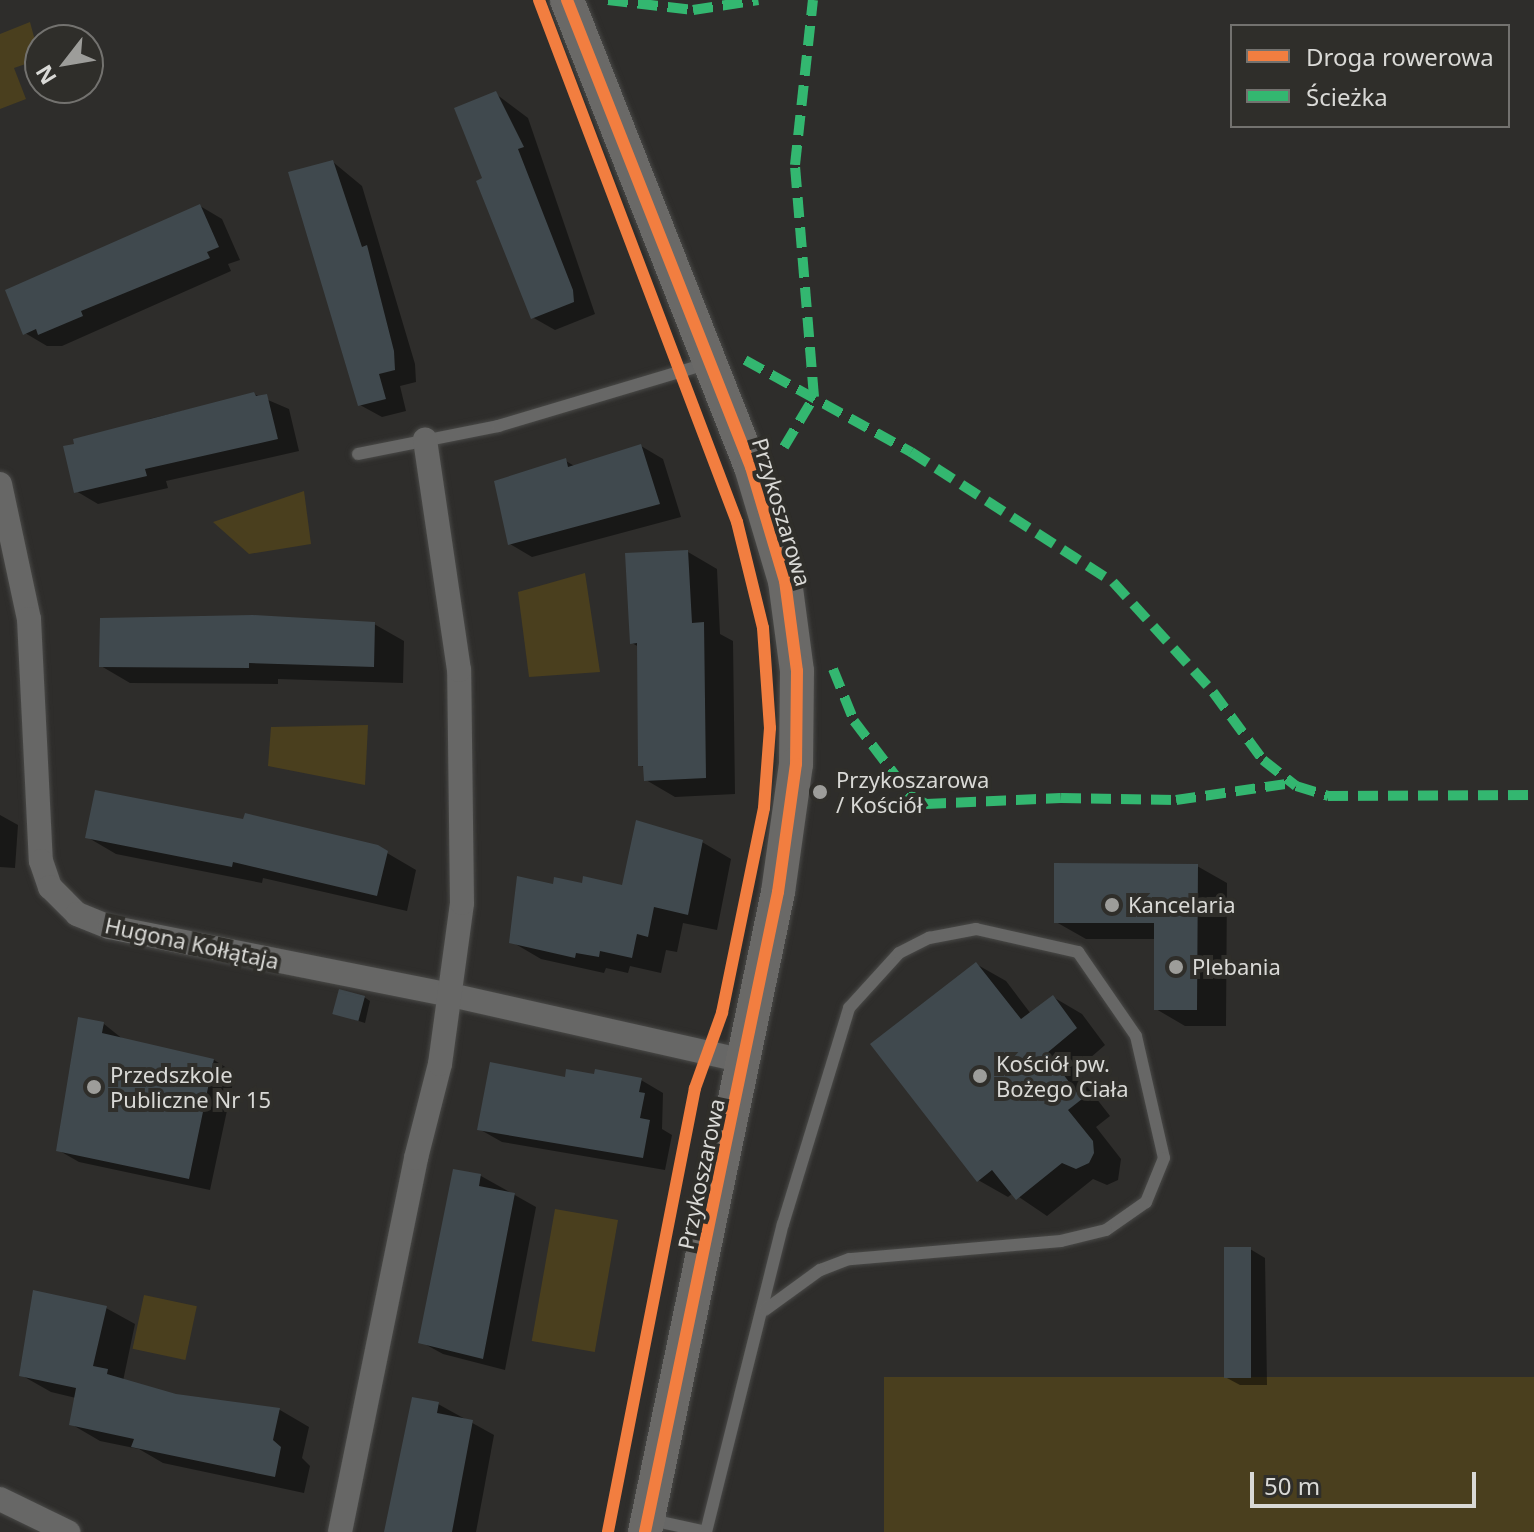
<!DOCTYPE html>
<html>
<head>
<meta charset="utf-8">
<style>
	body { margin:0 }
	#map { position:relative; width:1534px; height:1532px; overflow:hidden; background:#2e2d2b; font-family:"Noto Sans",sans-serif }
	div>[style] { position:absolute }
	.green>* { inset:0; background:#4a3f1e; transform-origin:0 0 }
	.shadow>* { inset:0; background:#0007 }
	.building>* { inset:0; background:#40494e; transform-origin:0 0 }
	.roads { filter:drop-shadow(0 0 2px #494947) drop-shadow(0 0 2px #494947) }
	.lane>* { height:12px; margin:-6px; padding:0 6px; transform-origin:6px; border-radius:6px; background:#676766 }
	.street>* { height:24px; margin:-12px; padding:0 12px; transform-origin:12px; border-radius:12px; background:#676766 }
	.secondary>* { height:34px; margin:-17px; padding:0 17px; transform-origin:17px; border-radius:17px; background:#6a6967 }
	.quiet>* { height:10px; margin-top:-5px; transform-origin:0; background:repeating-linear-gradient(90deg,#33b770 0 20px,transparent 0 30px) }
	.cycleway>* { height:12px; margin:-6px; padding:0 6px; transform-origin:6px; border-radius:6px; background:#f27e40 }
	.dots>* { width:22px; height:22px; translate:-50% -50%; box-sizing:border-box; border:4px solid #2f2e2a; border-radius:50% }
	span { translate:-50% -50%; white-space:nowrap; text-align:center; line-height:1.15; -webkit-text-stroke:8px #2f2e2a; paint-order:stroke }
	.street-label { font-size:22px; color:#d9d9d6 }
	.poi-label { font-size:22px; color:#d9d9d6 }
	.left { translate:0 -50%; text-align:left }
	.legend { position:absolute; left:1230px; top:24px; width:280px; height:104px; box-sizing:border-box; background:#2f2e2a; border:2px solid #73726f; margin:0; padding:10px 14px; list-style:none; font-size:24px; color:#d9d9d6 }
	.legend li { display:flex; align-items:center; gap:16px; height:40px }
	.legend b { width:40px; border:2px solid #73726f }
	.north { position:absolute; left:24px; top:24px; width:80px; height:80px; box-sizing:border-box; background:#2f2e2a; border:2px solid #73726f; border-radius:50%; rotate:239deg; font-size:22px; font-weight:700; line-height:32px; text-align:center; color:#d9d9d6 }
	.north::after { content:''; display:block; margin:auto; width:28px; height:36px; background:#9d9d9a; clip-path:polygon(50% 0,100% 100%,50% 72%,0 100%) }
	.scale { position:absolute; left:1250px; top:1472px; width:226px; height:36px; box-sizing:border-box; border:4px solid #d9d9d6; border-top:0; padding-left:10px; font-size:24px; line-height:28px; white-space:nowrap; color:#d9d9d6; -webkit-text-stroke:6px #2f2e2a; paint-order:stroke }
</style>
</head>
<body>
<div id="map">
	<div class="green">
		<i style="clip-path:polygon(30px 22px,40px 59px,14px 68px,26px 99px,0 109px,0 34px)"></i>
		<i style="clip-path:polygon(304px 491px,311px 544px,249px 554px,213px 522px)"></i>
		<i style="clip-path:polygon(585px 573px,600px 672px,529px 677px,518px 592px)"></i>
		<i style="clip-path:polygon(368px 725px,365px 785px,268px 766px,271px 727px)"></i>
		<i style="left:555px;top:1209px;width:64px;height:134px;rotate:10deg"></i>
		<i style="left:144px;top:1295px;width:54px;height:55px;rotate:12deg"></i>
		<i style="left:1534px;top:1377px;width:155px;height:650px;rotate:90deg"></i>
	</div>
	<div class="shadow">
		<i style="clip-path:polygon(496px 94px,528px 118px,595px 314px,555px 330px,532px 317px,484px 179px)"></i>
		<i style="clip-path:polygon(333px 162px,362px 186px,415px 364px,416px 382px,400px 386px,406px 411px,382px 417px,360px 405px)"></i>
		<i style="clip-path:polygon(200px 206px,222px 219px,240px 260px,228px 264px,231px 271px,62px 346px,47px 346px,25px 333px)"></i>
		<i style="clip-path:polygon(254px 394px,289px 409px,299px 451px,166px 481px,168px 488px,98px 504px,76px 491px,149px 419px)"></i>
		<i style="clip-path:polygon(641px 446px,663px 459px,681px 517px,532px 557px,510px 544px,566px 461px,576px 467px)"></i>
		<i style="clip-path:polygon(688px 552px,717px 569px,720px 634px,733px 641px,735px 794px,675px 797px,646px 780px,645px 768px,640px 765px,639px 647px,632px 643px)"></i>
		<i style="clip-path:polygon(374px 624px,404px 641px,403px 683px,278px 679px,278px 684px,130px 683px,101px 666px)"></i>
		<i style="clip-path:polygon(0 815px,18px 825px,15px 868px,0 867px)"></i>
		<i style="clip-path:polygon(87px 837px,387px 853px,416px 870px,407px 911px,263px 878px,262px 883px,116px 854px)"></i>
		<i style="clip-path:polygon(702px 842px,731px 859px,717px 930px,683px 923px,677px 952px,666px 950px,661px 973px,630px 966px,628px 973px,606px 968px,604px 973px,541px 959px,512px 942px,554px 887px,623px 888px)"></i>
		<i style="clip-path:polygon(1197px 866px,1227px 883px,1226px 1026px,1185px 1026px,1156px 1009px,1156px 939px,1086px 939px,1056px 922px)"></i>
		<i style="clip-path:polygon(976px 964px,1006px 981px,1031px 1014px,1053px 997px,1082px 1014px,1105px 1045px,1075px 1071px,1110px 1116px,1096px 1127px,1121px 1159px,1118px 1180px,1107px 1185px,1093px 1179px,1047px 1216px,1013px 1193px,1008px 1197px,978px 1180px)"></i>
		<i style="clip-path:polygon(364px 997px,370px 1001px,365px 1023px,334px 1013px)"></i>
		<i style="clip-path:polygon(104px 1024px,124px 1040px,214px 1060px,235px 1073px,210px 1190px,79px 1162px,58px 1150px)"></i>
		<i style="clip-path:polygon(566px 1079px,641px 1080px,663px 1093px,662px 1129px,672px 1135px,665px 1170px,502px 1142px,479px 1129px)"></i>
		<i style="clip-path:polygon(455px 1171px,481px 1176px,536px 1207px,505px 1370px,443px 1354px,421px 1342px)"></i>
		<i style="clip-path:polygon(1250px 1249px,1265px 1258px,1267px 1385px,1240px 1385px,1225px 1377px)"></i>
		<i style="clip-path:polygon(106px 1308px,135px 1324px,123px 1381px,176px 1396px,280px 1410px,309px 1427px,302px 1458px,310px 1466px,304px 1493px,163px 1463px,139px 1449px,100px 1441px,71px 1424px,76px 1398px,51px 1392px,21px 1375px)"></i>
		<i style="clip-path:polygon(438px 1404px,494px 1435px,476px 1532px,386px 1532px)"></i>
	</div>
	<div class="building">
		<i style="clip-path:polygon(496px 91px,524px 147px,518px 149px,573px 290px,574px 302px,531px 319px,476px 181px,482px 178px,454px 108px)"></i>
		<i style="clip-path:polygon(333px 160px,362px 247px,367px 245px,394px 351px,395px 370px,379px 374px,386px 399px,358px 406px,288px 172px)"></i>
		<i style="clip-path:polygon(200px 204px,219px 247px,207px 252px,210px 258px,81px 311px,83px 316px,38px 335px,36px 329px,23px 335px,5px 290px)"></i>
		<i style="clip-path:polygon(254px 392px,256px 396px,267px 394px,278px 439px,145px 469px,147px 476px,74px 493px,63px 446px,74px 444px,73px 439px)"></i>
		<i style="clip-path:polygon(641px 444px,660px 504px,508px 545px,494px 481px,566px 458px,568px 467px)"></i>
		<i style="clip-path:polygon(688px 550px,692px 623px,704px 622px,706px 778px,644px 781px,643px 766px,638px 766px,637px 643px,630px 644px,625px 553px)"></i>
		<i style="clip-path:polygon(253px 615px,375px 622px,374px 667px,249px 663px,249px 668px,99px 667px,100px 618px)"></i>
		<i style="clip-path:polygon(95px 790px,243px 819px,245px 813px,378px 845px,388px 851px,377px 896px,233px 862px,232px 867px,85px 838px)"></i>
		<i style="clip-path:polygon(636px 820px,703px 840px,688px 915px,654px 907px,648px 937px,637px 934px,632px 958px,600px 951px,599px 957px,576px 953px,575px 958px,509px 943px,517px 876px,553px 884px,554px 877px,582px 883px,583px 876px,622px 885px)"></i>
		<i style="clip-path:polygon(1054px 863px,1198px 864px,1197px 1010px,1154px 1010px,1154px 923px,1054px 923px)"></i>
		<i style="clip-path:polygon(976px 962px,1021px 1019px,1053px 995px,1077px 1028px,1047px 1053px,1082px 1099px,1068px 1110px,1093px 1141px,1094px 1153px,1089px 1163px,1076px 1169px,1062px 1163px,1016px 1200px,992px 1170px,977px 1182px,870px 1044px)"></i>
		<i style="left:339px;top:989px;width:27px;height:26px;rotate:15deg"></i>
		<i style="clip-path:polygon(78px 1017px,104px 1022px,102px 1033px,214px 1059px,189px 1179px,56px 1151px)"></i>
		<i style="clip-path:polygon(490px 1062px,565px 1077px,566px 1069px,594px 1074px,595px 1069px,642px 1078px,639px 1092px,645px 1093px,640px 1118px,650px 1120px,643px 1158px,477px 1130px)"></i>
		<i style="clip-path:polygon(453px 1169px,481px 1174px,479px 1186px,515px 1193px,483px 1359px,418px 1343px)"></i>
		<i style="left:1224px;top:1247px;width:27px;height:131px"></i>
		<i style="clip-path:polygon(33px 1290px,107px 1306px,93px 1366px,108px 1369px,107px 1374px,176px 1394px,280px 1408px,273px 1440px,281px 1447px,275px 1477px,131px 1447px,134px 1439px,69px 1425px,76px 1388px,19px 1376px)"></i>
		<i style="clip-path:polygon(412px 1397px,439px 1402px,437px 1413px,473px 1420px,452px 1532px,384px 1532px)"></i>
	</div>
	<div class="roads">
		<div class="lane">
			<i style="left:358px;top:454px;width:143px;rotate:-11.3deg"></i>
			<i style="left:498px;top:426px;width:217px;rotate:-16.6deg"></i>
			<i style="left:651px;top:1520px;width:56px;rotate:12.3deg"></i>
			<i style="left:706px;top:1532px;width:317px;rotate:-76deg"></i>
			<i style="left:783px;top:1224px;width:226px;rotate:-73deg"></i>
			<i style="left:849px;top:1008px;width:74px;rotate:-47.7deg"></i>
			<i style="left:899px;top:953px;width:34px;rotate:-27deg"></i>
			<i style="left:929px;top:938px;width:48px;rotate:-10.8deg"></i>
			<i style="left:976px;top:929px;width:105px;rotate:12.7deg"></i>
			<i style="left:1078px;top:952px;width:102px;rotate:55.4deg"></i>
			<i style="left:1136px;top:1036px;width:125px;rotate:77.1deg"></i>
			<i style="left:1164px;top:1158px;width:48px;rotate:112.2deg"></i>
			<i style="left:1146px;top:1202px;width:49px;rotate:145deg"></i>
			<i style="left:1106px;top:1230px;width:46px;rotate:166.3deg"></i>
			<i style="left:1061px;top:1241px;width:213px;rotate:175.1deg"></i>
			<i style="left:849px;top:1259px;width:31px;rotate:159deg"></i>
			<i style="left:820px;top:1270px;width:68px;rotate:144deg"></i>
		</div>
		<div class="street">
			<i style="left:0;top:484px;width:138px;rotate:77.9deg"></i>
			<i style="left:29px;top:619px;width:242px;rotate:87.2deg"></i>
			<i style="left:41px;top:861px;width:28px;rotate:71deg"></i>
			<i style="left:50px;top:887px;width:38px;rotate:45deg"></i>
			<i style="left:77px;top:914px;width:35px;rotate:22deg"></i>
			<i style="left:110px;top:927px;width:348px;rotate:11.3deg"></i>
			<i style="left:451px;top:995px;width:301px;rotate:12.7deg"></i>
			<i style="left:0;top:1499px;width:76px;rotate:25.9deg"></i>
			<i style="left:340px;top:1532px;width:382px;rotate:-78.5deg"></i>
			<i style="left:416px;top:1158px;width:97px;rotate:-75.7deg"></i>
			<i style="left:440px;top:1064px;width:162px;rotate:-82.2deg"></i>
			<i style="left:462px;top:903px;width:233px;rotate:-90.7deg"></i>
			<i style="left:459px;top:670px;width:233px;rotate:-98.4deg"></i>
		</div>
		<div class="secondary">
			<i style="left:567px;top:0;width:502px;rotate:68.5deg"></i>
			<i style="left:751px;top:467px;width:119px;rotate:73.4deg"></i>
			<i style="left:785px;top:581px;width:91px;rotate:82.4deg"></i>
			<i style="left:797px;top:671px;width:93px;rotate:90.6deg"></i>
			<i style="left:796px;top:764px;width:129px;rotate:98deg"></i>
			<i style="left:778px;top:892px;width:654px;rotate:101.74deg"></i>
		</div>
	</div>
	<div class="quiet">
		<i style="left:608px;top:0;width:86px;rotate:6.7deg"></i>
		<i style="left:693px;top:10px;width:66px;rotate:-8.7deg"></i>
		<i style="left:745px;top:360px;width:190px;rotate:29deg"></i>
		<i style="left:911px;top:452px;width:240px;rotate:32.8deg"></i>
		<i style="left:1113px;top:582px;width:149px;rotate:47.7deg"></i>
		<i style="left:1213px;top:692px;width:84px;rotate:53.7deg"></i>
		<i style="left:1263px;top:760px;width:42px;rotate:38.2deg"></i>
		<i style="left:1296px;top:786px;width:34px;rotate:17deg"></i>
		<i style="left:1328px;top:796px;width:206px;rotate:-0.3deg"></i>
		<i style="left:784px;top:447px;width:58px;rotate:-59deg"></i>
		<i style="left:814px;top:397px;width:233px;rotate:-94.7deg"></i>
		<i style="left:795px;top:165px;width:166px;rotate:-83.8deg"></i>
		<i style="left:833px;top:669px;width:56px;rotate:68deg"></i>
		<i style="left:854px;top:721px;width:94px;rotate:52.8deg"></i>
		<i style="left:911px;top:796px;width:17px;rotate:28deg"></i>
		<i style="left:926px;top:804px;width:135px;rotate:-2.5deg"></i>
		<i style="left:1061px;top:798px;width:115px;rotate:1deg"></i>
		<i style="left:1176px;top:800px;width:117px;rotate:-8.3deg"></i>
	</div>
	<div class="cycleway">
		<i style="left:539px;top:0;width:558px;rotate:69.23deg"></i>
		<i style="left:737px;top:522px;width:109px;rotate:76.2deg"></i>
		<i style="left:763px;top:628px;width:100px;rotate:86deg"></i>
		<i style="left:770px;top:728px;width:80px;rotate:94.3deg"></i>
		<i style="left:764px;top:808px;width:209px;rotate:101.6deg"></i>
		<i style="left:722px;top:1013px;width:80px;rotate:109.8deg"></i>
		<i style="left:695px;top:1088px;width:452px;rotate:101.1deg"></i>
		<i style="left:567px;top:0;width:502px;rotate:68.5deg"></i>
		<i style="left:751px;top:467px;width:119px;rotate:73.4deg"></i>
		<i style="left:785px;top:581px;width:91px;rotate:82.4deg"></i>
		<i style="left:797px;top:671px;width:93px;rotate:90.6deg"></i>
		<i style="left:796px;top:764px;width:129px;rotate:98deg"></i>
		<i style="left:778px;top:892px;width:654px;rotate:101.74deg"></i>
	</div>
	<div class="dots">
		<i style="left:820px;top:792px;background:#9d9d9a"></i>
		<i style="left:1112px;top:905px;background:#9d9d9a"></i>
		<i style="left:1176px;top:967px;background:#9d9d9a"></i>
		<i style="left:980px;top:1076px;background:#9d9d9a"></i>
		<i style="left:94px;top:1087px;background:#9d9d9a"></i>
	</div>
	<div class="street-label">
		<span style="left:782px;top:512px;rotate:73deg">Przykoszarowa</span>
		<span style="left:192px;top:943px;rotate:12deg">Hugona Kołłątaja</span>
		<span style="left:701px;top:1174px;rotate:-78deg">Przykoszarowa</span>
	</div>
	<div class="poi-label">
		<span class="left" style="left:836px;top:792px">Przykoszarowa<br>/ Kościół</span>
		<span class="left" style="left:1128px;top:905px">Kancelaria</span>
		<span class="left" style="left:1192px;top:967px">Plebania</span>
		<span class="left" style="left:996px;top:1076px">Kościół pw.<br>Bożego Ciała</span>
		<span class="left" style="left:110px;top:1087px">Przedszkole<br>Publiczne Nr 15</span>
	</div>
	<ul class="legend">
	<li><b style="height:10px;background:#f27e40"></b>Droga rowerowa</li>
	<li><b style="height:10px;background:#33b770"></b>Ścieżka</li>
	</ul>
	<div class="north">N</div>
	<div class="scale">50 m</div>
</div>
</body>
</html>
